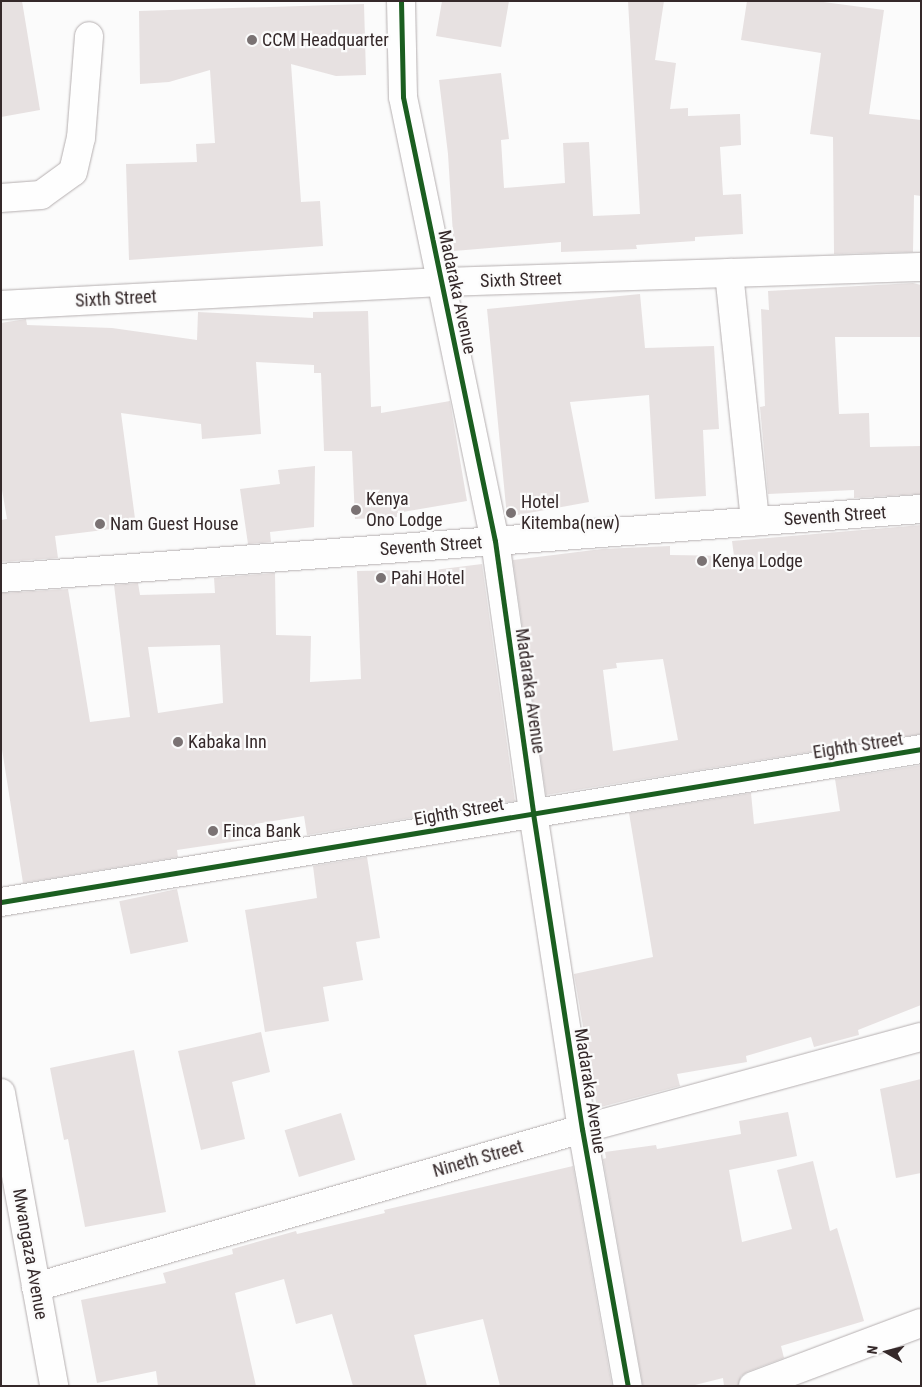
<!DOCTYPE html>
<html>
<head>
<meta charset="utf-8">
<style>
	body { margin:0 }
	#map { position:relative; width:922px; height:1387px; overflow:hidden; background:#fbfbfb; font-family:"Roboto Condensed",sans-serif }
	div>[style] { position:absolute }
	.building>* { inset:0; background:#e7e1e1; transform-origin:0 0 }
	.roads { filter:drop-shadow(0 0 1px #b5afb0) drop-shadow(0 0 1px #b5afb0) }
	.minor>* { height:28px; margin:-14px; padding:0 14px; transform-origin:14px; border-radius:14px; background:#fefefe }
	.cycleway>* { height:5px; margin:-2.5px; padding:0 2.5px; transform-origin:2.5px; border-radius:2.5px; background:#1b5e20 }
	.dots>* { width:14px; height:14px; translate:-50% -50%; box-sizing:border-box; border:2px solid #fbfbfb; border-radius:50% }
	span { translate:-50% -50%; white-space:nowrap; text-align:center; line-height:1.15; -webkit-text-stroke:4.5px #fbfbfb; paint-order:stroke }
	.poi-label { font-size:18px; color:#35292a }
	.left { translate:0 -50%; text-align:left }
	.street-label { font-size:18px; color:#35292a }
	.frame { position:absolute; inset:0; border:2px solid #35292a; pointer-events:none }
	.north { position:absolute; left:862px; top:1327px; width:50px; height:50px; -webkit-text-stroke:4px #fbfbfb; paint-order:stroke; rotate:278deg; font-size:14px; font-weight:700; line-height:20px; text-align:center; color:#35292a }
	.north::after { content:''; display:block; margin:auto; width:18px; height:22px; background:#35292a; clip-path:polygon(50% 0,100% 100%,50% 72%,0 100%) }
</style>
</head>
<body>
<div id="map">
	<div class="building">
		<i style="clip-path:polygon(1px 1px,22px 1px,40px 110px,1px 117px)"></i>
		<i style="clip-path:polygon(442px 1px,509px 1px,501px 47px,436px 36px)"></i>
		<i style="clip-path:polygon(628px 1px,664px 1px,655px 60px,676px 63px,670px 109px,688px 108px,688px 116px,740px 114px,741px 145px,720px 147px,723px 195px,741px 194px,743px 234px,695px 237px,695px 241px,636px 245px,637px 249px,561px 252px,561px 242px,454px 251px,448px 154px,439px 80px,501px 73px,509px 139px,501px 140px,504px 188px,565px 183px,563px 143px,589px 142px,593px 216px,640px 214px)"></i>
		<i style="clip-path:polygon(747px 1px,816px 1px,884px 10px,869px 114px,921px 120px,921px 196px,914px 195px,913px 252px,834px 254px,833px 137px,810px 134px,821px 53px,741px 40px)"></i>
		<i style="clip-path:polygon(364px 4px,366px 75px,336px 76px,291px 64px,301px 202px,320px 201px,323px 246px,129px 260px,126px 164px,197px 162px,196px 144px,215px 143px,210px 70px,169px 82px,140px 84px,139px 11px)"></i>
		<i style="clip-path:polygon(913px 283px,921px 285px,921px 337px,835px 337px,839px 414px,869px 413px,870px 447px,921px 446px,921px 494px,854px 498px,854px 490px,768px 494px,760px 407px,765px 406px,761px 309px,769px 310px,768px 291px)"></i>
		<i style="clip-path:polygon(640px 294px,645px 348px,714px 346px,719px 429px,703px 430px,706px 496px,655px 499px,649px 395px,570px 402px,589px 502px,507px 517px,487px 309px)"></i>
		<i style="clip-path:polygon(368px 311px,371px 407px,381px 406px,381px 413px,450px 401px,467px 501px,397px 513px,397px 517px,355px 519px,352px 451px,324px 451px,321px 373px,314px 373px,314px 365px,256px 362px,261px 434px,202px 439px,201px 424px,121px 413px,136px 526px,55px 536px,58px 558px,1px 562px,1px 520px,7px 519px,1px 484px,1px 323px,26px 319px,27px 325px,112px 328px,197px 340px,198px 312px,313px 318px,313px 312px)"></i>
		<i style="clip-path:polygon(315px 466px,314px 527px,270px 532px,271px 542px,248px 544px,240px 489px,280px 484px,278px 470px)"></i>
		<i style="clip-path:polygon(evenodd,921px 525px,921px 734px,546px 795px,513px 560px,602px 549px,670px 546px,670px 555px,734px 556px,732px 541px,921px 525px,663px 659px,678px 740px,613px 751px,603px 670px,617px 668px,616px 663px,663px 659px)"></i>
		<i style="clip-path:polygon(evenodd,482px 564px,515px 801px,307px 835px,304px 816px,255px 824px,257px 838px,177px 850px,178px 857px,23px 883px,1px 743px,1px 593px,68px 589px,90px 722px,130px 717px,114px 585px,138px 583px,140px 595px,215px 593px,214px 578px,275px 573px,276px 635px,311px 636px,310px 682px,361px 679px,357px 571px,410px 570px,410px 573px,482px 564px,220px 645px,223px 703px,158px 713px,148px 647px,220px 645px)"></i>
		<i style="clip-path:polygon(921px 765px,921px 1005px,858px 1030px,859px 1035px,814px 1047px,811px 1037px,746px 1056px,747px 1062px,677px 1074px,680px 1086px,597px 1108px,574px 974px,653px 957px,629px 813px,751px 793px,754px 824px,840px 811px,835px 779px)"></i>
		<i style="clip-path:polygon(367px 857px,380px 938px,356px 942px,363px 980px,323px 987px,329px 1021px,265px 1032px,245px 910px,317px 898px,313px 866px)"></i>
		<i style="left:177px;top:889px;width:54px;height:59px;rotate:78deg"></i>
		<i style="clip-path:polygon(261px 1032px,270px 1072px,232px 1082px,245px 1139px,201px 1150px,178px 1051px)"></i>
		<i style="clip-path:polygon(134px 1050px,166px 1212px,85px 1227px,68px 1139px,64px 1140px,50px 1068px)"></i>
		<i style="clip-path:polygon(921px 1079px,921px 1173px,896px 1178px,880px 1089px)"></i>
		<i style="clip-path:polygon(788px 1112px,797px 1156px,729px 1170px,742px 1242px,792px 1229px,777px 1170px,813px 1161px,830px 1231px,837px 1228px,864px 1321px,781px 1346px,784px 1358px,747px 1372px,741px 1376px,738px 1386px,724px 1386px,723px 1378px,691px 1386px,643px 1386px,603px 1159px,606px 1158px,605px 1152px,656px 1145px,657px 1149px,741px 1134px,739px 1121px)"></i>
		<i style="left:341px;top:1113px;width:49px;height:59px;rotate:73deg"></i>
		<i style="clip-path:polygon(573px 1166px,612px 1386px,500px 1386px,483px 1319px,414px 1335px,427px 1386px,353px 1386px,332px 1314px,296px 1324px,284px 1279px,235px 1293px,256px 1386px,158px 1386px,156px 1371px,97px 1383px,81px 1300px,166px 1283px,163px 1273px,233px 1254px,232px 1249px,296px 1231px,297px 1234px,385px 1213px,384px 1210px)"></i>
	</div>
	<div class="roads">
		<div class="minor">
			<i style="left:401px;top:1px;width:96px;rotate:88.8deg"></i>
			<i style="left:403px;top:97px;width:453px;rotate:78.3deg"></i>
			<i style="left:495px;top:541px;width:275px;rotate:82deg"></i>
			<i style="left:533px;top:813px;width:320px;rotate:81.2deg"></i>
			<i style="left:582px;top:1129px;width:261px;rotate:79.9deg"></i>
			<i style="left:1px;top:198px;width:40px;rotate:-4.3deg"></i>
			<i style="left:41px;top:195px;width:39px;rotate:-36deg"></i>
			<i style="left:73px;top:172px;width:35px;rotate:-77deg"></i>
			<i style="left:81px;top:138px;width:102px;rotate:-85.5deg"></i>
			<i style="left:729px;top:273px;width:250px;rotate:84deg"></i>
			<i style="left:1px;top:305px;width:441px;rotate:-3deg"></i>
			<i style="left:441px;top:282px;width:480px;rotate:-1.8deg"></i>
			<i style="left:1px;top:578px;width:923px;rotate:-4.29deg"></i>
			<i style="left:1px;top:902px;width:933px;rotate:-9.44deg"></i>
			<i style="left:1px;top:1093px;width:298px;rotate:79.7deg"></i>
			<i style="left:36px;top:1287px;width:568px;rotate:-16.14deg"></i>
			<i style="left:582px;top:1129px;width:351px;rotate:-15.2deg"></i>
			<i style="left:753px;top:1386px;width:179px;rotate:-20.6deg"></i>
		</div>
	</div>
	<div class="cycleway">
		<i style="left:401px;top:1px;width:96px;rotate:88.8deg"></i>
		<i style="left:403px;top:97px;width:453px;rotate:78.3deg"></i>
		<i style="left:495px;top:541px;width:275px;rotate:82deg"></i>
		<i style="left:533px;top:813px;width:320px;rotate:81.2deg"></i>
		<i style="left:582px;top:1129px;width:261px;rotate:79.9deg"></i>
		<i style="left:1px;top:902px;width:933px;rotate:-9.44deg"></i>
	</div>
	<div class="dots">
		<i style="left:252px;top:40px;background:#7a7273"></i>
		<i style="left:356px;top:510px;background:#7a7273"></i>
		<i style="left:511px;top:513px;background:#7a7273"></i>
		<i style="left:100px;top:524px;background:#7a7273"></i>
		<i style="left:702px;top:561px;background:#7a7273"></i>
		<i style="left:381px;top:578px;background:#7a7273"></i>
		<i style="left:178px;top:742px;background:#7a7273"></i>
		<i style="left:213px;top:831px;background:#7a7273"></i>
	</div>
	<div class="poi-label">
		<span class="left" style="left:262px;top:40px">CCM Headquarter</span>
		<span class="left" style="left:366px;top:510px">Kenya<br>Ono Lodge</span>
		<span class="left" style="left:521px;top:513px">Hotel<br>Kitemba(new)</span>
		<span class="left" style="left:110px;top:524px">Nam Guest House</span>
		<span class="left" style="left:712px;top:561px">Kenya Lodge</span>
		<span class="left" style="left:391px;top:578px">Pahi Hotel</span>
		<span class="left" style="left:188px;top:742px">Kabaka Inn</span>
		<span class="left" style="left:223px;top:831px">Finca Bank</span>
	</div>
	<div class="street-label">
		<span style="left:521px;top:280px;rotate:-2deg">Sixth Street</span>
		<span style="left:457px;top:292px;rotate:78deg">Madaraka Avenue</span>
		<span style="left:116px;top:299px;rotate:-3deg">Sixth Street</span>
		<span style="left:835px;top:516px;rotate:-4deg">Seventh Street</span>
		<span style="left:431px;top:546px;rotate:-4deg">Seventh Street</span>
		<span style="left:530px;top:691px;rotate:82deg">Madaraka Avenue</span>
		<span style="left:858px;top:746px;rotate:-9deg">Eighth Street</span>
		<span style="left:459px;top:812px;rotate:-10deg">Eighth Street</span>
		<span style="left:590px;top:1091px;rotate:81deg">Madaraka Avenue</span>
		<span style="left:478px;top:1159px;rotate:-16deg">Nineth Street</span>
		<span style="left:30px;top:1254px;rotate:80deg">Mwangaza Avenue</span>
	</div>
	<div class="frame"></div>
	<div class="north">N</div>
</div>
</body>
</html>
